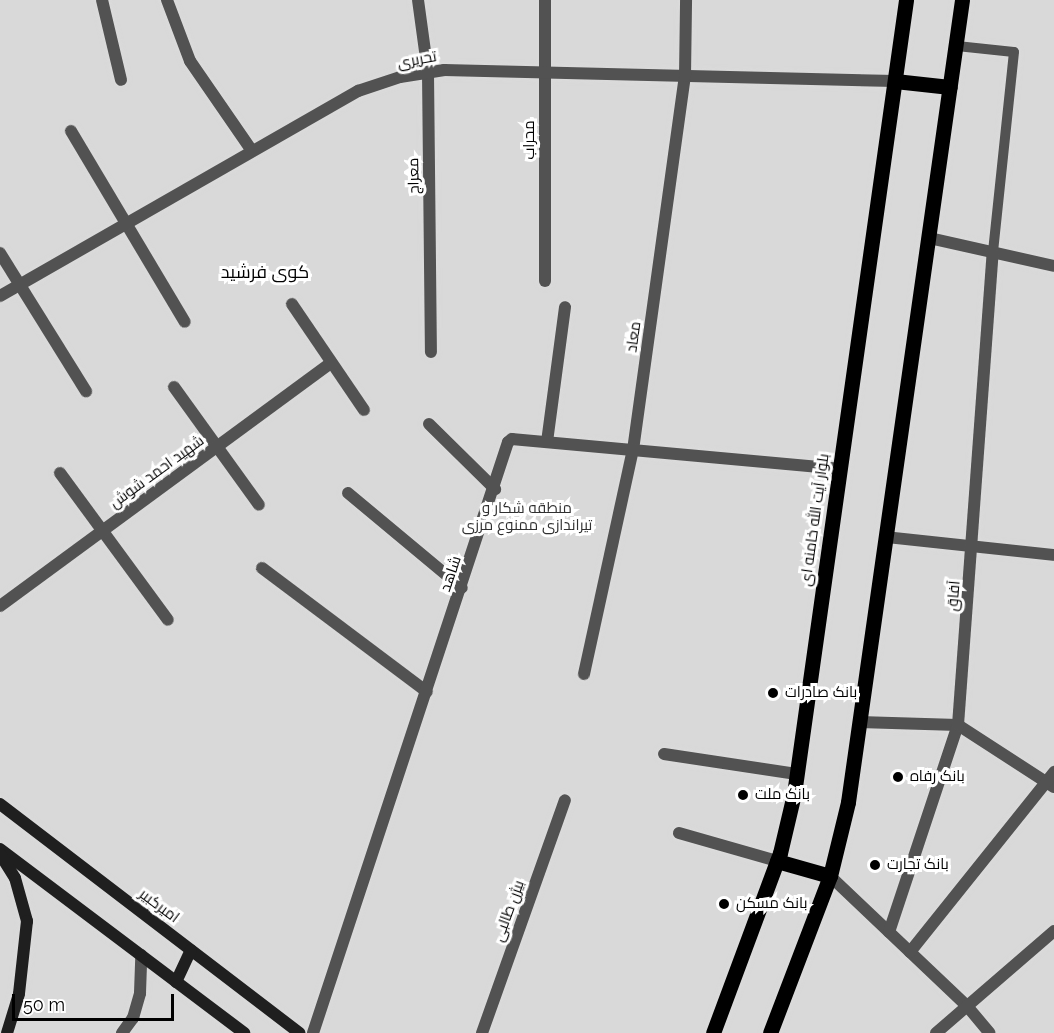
<!DOCTYPE html>
<html>
<head>
<meta charset="utf-8">
<style>
	body { margin:0 }
	#map { position:relative; width:1054px; height:1033px; overflow:hidden; background:#fff; font-family:Raleway,Cairo,sans-serif }
	div>[style] { position:absolute }
	.green>* { inset:0; background:#d9d9d9; transform-origin:0 0 }
	.roads { filter:drop-shadow(0 0 2px #dbdbdb) drop-shadow(0 0 2px #dbdbdb) }
	.service>* { height:10px; margin:-5px; padding:0 5px; transform-origin:5px; border-radius:5px; background:#525252 }
	.minor>* { height:12px; margin:-6px; padding:0 6px; transform-origin:6px; border-radius:6px; background:#525252 }
	.tertiary>* { height:12px; margin:-6px; padding:0 6px; transform-origin:6px; border-radius:6px; background:#525252 }
	.secondary>* { height:12px; margin:-6px; padding:0 6px; transform-origin:6px; border-radius:6px; background:#1f1f1f }
	.primary>* { height:15px; margin:-7.5px; padding:0 7.5px; transform-origin:7.5px; border-radius:7.5px; background:#000 }
	.dots>* { width:16px; height:16px; translate:-50% -50%; box-sizing:border-box; border:3px solid #fff; border-radius:50% }
	span { translate:-50% -50%; white-space:nowrap; text-align:center; line-height:1.15; -webkit-text-stroke:6px #fff; paint-order:stroke }
	.street-label { font-size:15px; color:#000 }
	.park-label { font-size:15px; color:#303030 }
	.poi-label { font-size:15px; color:#000 }
	.left { translate:0 -50%; text-align:left }
	.quarter-label { font-size:18px; color:#000 }
	.scale { position:absolute; left:12px; top:994px; width:162px; height:27px; box-sizing:border-box; border:3px solid #000; border-top:0; padding-left:8px; font-size:18px; line-height:21px; white-space:nowrap; color:#000; -webkit-text-stroke:4px #fff; paint-order:stroke }
</style>
</head>
<body>
<div id="map">
	<div class="green">
		<i style="left:0;top:0;width:1054px;height:1033px"></i>
	</div>
	<div class="roads">
		<div class="service">
			<i style="left:957px;top:46px;width:57px;rotate:6deg"></i>
			<i style="left:1014px;top:52px;width:202px;rotate:96deg"></i>
		</div>
		<div class="minor">
			<i style="left:102px;top:0;width:82px;rotate:76.6deg"></i>
			<i style="left:167px;top:0;width:65px;rotate:69.3deg"></i>
			<i style="left:190px;top:61px;width:109px;rotate:55.4deg"></i>
			<i style="left:418px;top:0;width:74px;rotate:82.2deg"></i>
			<i style="left:428px;top:73px;width:279px;rotate:89.4deg"></i>
			<i style="left:545px;top:0;width:281px;rotate:90deg"></i>
			<i style="left:71px;top:131px;width:222px;rotate:59.2deg"></i>
			<i style="left:929px;top:238px;width:128px;rotate:12.6deg"></i>
			<i style="left:0;top:253px;width:163px;rotate:58.1deg"></i>
			<i style="left:0;top:296px;width:413px;rotate:-29.8deg"></i>
			<i style="left:358px;top:91px;width:44px;rotate:-18.4deg"></i>
			<i style="left:400px;top:77px;width:45px;rotate:-9deg"></i>
			<i style="left:444px;top:70px;width:451px;rotate:1.4deg"></i>
			<i style="left:292px;top:304px;width:128px;rotate:55.8deg"></i>
			<i style="left:174px;top:387px;width:145px;rotate:54.2deg"></i>
			<i style="left:429px;top:424px;width:93px;rotate:44.6deg"></i>
			<i style="left:547px;top:442px;width:136px;rotate:-82.4deg"></i>
			<i style="left:60px;top:473px;width:182px;rotate:53.7deg"></i>
			<i style="left:348px;top:493px;width:148px;rotate:39.8deg"></i>
			<i style="left:886px;top:537px;width:169px;rotate:6.1deg"></i>
			<i style="left:262px;top:568px;width:206px;rotate:36.9deg"></i>
			<i style="left:0;top:606px;width:411px;rotate:-36.3deg"></i>
			<i style="left:584px;top:674px;width:229px;rotate:-77.7deg"></i>
			<i style="left:633px;top:450px;width:378px;rotate:-82.1deg"></i>
			<i style="left:685px;top:76px;width:76px;rotate:-89.2deg"></i>
			<i style="left:859px;top:722px;width:99px;rotate:1.7deg"></i>
			<i style="left:958px;top:725px;width:114px;rotate:32.9deg"></i>
			<i style="left:664px;top:754px;width:134px;rotate:8.6deg"></i>
			<i style="left:679px;top:833px;width:102px;rotate:15.9deg"></i>
			<i style="left:830px;top:876px;width:189px;rotate:43.5deg"></i>
			<i style="left:967px;top:1006px;width:35px;rotate:50deg"></i>
			<i style="left:889px;top:932px;width:218px;rotate:-71.6deg"></i>
			<i style="left:958px;top:725px;width:473px;rotate:-85.8deg"></i>
			<i style="left:910px;top:952px;width:231px;rotate:-51.3deg"></i>
			<i style="left:313px;top:1033px;width:622px;rotate:-71.74deg"></i>
			<i style="left:508px;top:442px;width:5px;rotate:-37deg"></i>
			<i style="left:512px;top:439px;width:330px;rotate:5.2deg"></i>
			<i style="left:482px;top:1033px;width:247px;rotate:-70.4deg"></i>
			<i style="left:936px;top:1033px;width:156px;rotate:-40.8deg"></i>
		</div>
		<div class="tertiary">
			<i style="left:122px;top:1033px;width:19px;rotate:-54deg"></i>
			<i style="left:133px;top:1018px;width:26px;rotate:-74deg"></i>
			<i style="left:140px;top:993px;width:38px;rotate:-88deg"></i>
		</div>
		<div class="secondary">
			<i style="left:0;top:804px;width:377px;rotate:37.4deg"></i>
			<i style="left:0;top:849px;width:306px;rotate:37deg"></i>
			<i style="left:0;top:854px;width:28px;rotate:58deg"></i>
			<i style="left:15px;top:878px;width:45px;rotate:74.4deg"></i>
			<i style="left:27px;top:921px;width:73px;rotate:96.3deg"></i>
			<i style="left:19px;top:994px;width:41px;rotate:107.1deg"></i>
			<i style="left:176px;top:982px;width:35px;rotate:-65deg"></i>
		</div>
		<div class="primary">
			<i style="left:895px;top:81px;width:55px;rotate:6.2deg"></i>
			<i style="left:777px;top:861px;width:55px;rotate:15.8deg"></i>
			<i style="left:713px;top:1033px;width:192px;rotate:-69.6deg"></i>
			<i style="left:780px;top:853px;width:61px;rotate:-76.7deg"></i>
			<i style="left:794px;top:794px;width:802px;rotate:-81.97deg"></i>
			<i style="left:770px;top:1033px;width:168px;rotate:-69.1deg"></i>
			<i style="left:830px;top:876px;width:76px;rotate:-76.3deg"></i>
			<i style="left:848px;top:802px;width:810px;rotate:-81.91deg"></i>
		</div>
	</div>
	<div class="dots">
		<i style="left:773px;top:693px;background:#000"></i>
		<i style="left:898px;top:777px;background:#000"></i>
		<i style="left:743px;top:795px;background:#000"></i>
		<i style="left:875px;top:865px;background:#000"></i>
		<i style="left:724px;top:904px;background:#000"></i>
	</div>
	<div class="street-label">
		<span style="left:417px;top:60px;rotate:-10deg">تحریری</span>
		<span style="left:530px;top:140px;rotate:-90deg">محراب</span>
		<span style="left:414px;top:176px;rotate:-91deg">معراج</span>
		<span style="left:634px;top:337px;rotate:-82deg">معاد</span>
		<span style="left:157px;top:472px;rotate:-36deg">شهید احمد شوش</span>
		<span style="left:815px;top:520px;rotate:-82deg">بلوار آیت الله خامنه ای</span>
		<span style="left:451px;top:574px;rotate:-71deg">شاهد</span>
		<span style="left:954px;top:596px;rotate:-85deg">آفاق</span>
		<span style="left:159px;top:906px;rotate:37deg">امیرکبیر</span>
		<span style="left:509px;top:911px;rotate:-70deg">بیژن طالبی</span>
	</div>
	<div class="park-label">
		<span style="left:527px;top:517px">منطقه شکار و<br>تیراندازی ممنوع مرزی</span>
	</div>
	<div class="poi-label">
		<span class="left" style="left:785px;top:693px">بانک صادرات</span>
		<span class="left" style="left:910px;top:777px">بانک رفاه</span>
		<span class="left" style="left:755px;top:795px">بانک ملت</span>
		<span class="left" style="left:887px;top:865px">بانک تجارت</span>
		<span class="left" style="left:736px;top:904px">بانک مسکن</span>
	</div>
	<div class="quarter-label">
		<span style="left:265px;top:272px">کوی فرشید</span>
	</div>
	<div class="scale">50 m</div>
</div>
</body>
</html>
